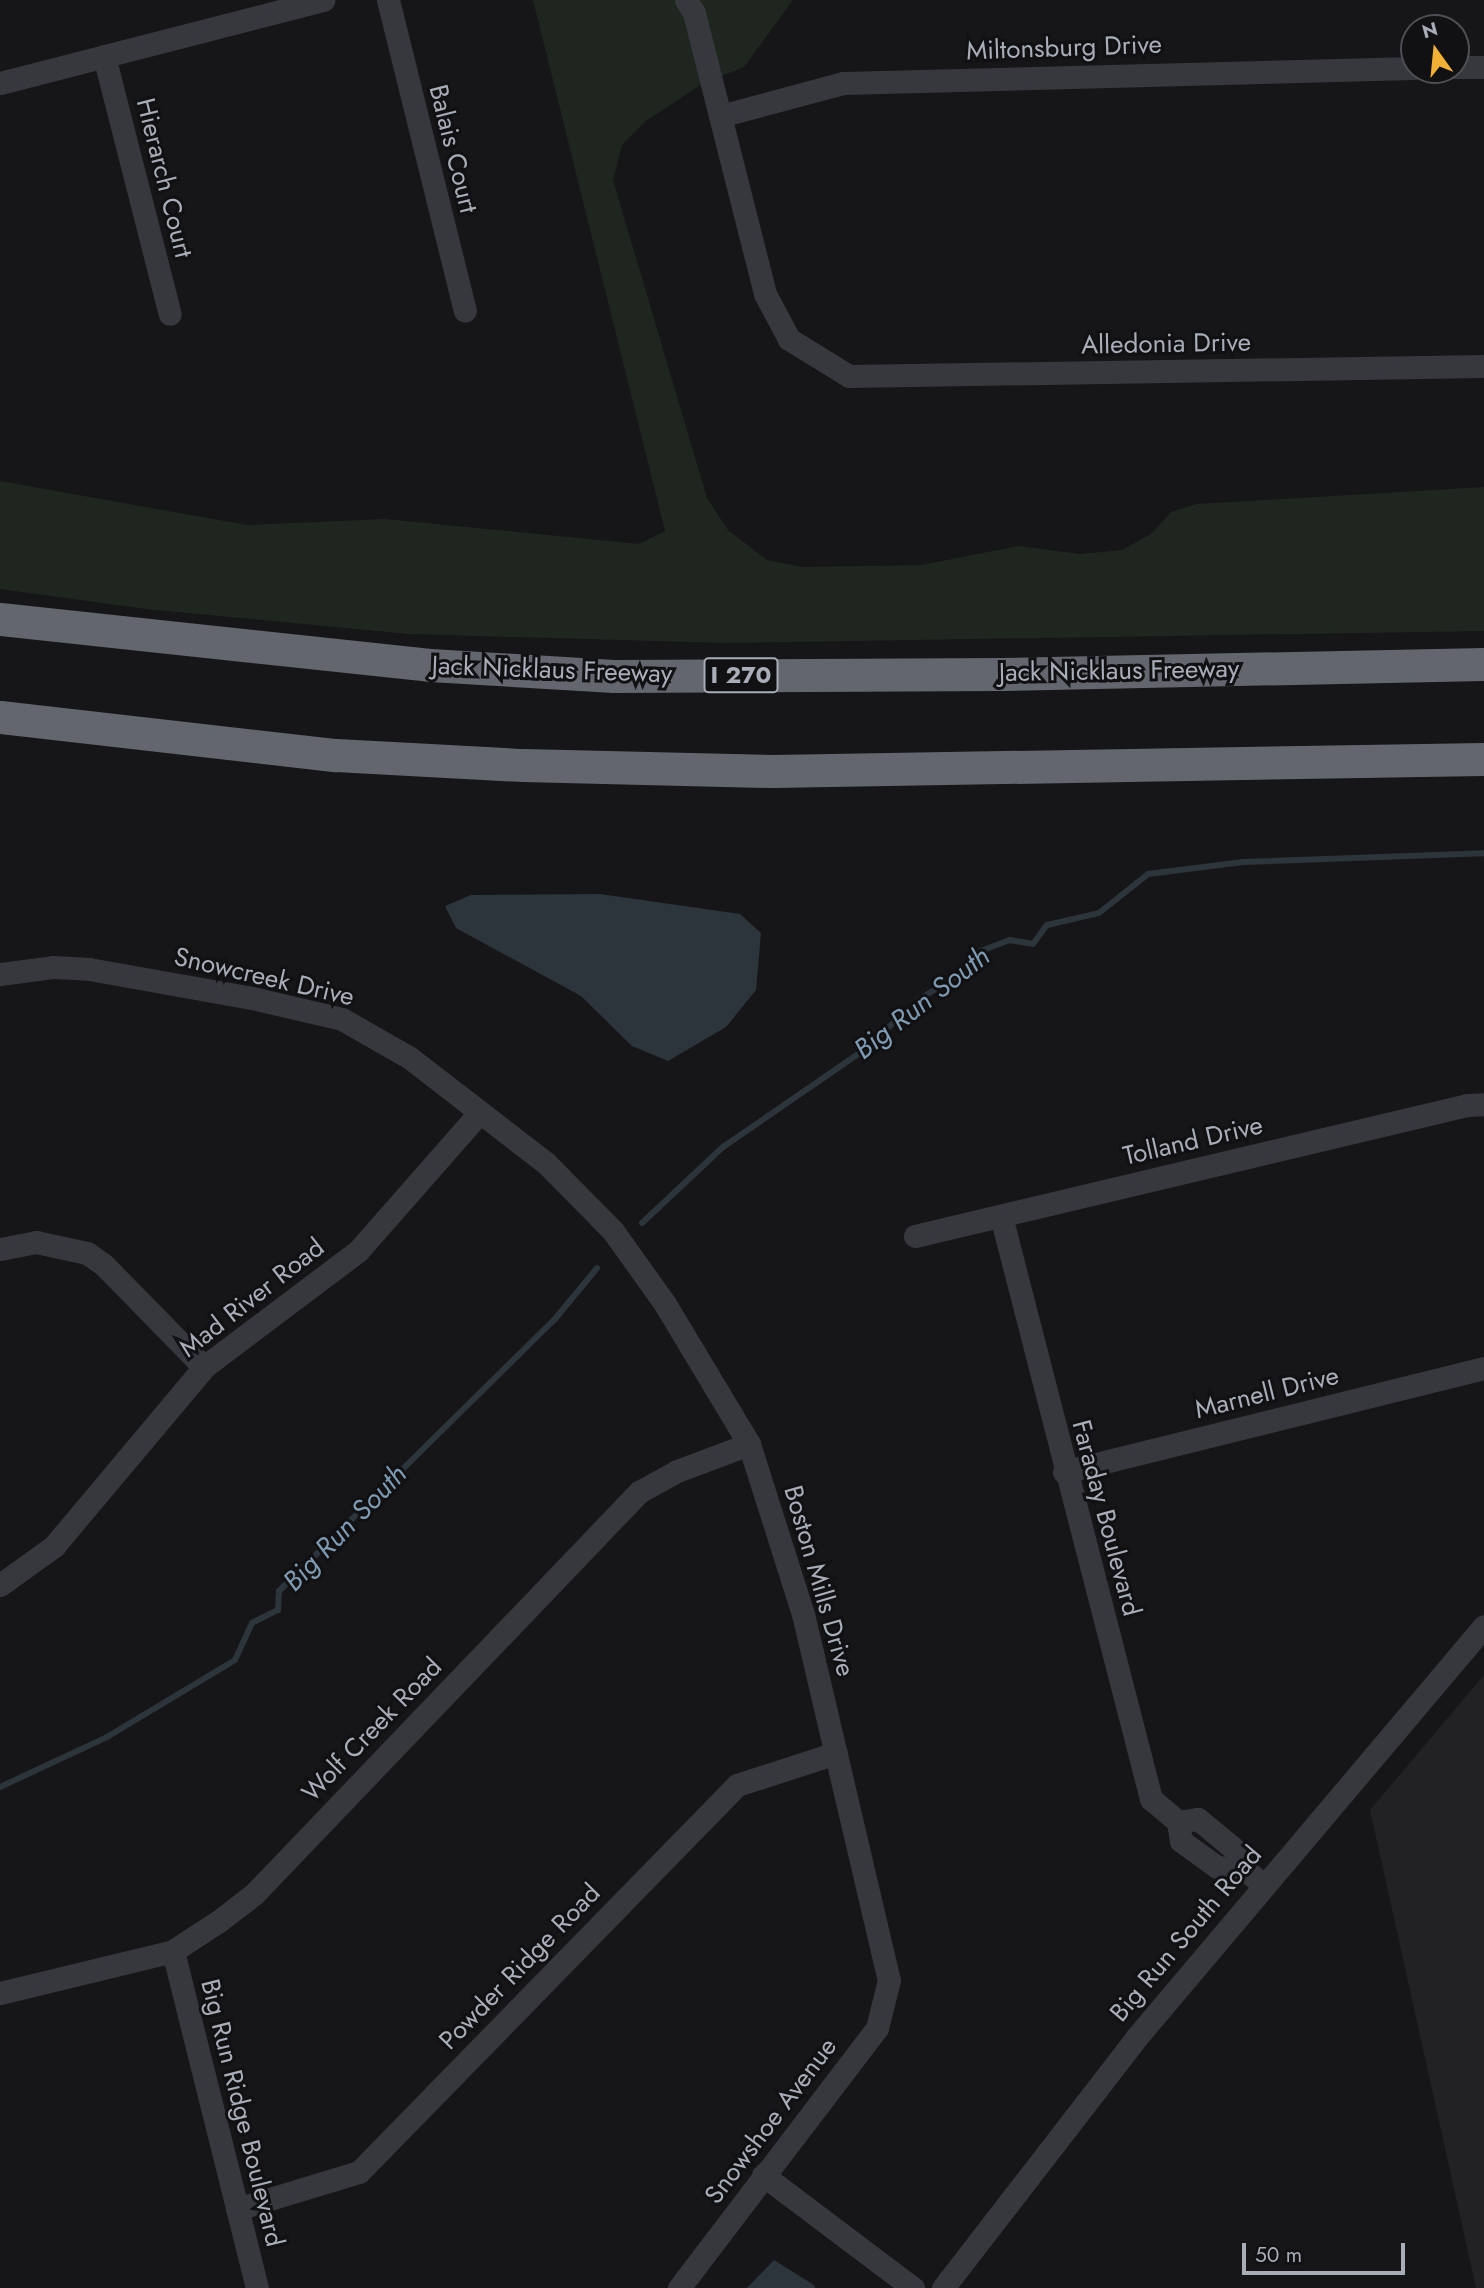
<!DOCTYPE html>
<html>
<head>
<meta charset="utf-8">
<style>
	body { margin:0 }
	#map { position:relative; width:1484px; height:2288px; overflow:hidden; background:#161618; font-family:Jost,sans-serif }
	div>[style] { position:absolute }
	.built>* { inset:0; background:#222225 }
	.green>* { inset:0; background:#1e261f }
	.water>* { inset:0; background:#2c353c }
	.stream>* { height:6px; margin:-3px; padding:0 3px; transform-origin:3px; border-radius:3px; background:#2c353c }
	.minor>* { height:23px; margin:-11.5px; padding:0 11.5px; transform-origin:11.5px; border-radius:11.5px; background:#37383d }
	.highway>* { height:33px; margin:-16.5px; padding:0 16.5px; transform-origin:16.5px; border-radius:16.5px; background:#63666e }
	span { translate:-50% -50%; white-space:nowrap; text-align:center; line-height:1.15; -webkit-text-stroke:6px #111113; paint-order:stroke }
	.shield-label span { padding:2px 5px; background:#111113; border:2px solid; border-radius:5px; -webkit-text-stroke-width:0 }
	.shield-label { font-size:24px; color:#a8adb8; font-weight:700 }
	.street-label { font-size:26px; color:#a8adb8 }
	.water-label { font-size:28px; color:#7f9bb3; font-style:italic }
	.north { position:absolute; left:1400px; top:14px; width:70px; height:70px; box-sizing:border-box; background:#111113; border:2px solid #4d4f55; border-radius:50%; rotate:345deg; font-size:19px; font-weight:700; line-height:28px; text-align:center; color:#a8adb8 }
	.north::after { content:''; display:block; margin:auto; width:24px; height:32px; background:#f2b134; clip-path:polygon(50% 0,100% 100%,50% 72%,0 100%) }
	.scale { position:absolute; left:1242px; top:2243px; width:163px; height:32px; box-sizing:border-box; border:4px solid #a8adb8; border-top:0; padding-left:9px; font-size:21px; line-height:24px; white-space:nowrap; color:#a8adb8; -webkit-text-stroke:5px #111113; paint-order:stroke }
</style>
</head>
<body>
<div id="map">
	<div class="built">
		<i style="clip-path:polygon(1484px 1675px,1484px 2288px,1476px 2288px,1370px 1810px)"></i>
	</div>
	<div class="green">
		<i style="clip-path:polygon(533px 0,793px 0,744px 67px,702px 84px,646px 121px,622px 145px,613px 180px,707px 498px,728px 530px,767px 560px,802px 567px,922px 565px,1018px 546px,1080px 554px,1122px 550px,1151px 534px,1171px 512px,1196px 504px,1484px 487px,1484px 631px,725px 643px,409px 634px,146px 609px,0 589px,0 481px,247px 525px,385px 519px,639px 544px,665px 531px)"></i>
	</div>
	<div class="water">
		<i style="clip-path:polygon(600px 894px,740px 914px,761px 933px,756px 990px,726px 1027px,668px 1061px,632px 1046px,581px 996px,456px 928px,445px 906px,471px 895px)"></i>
		<i style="clip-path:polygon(774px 2260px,814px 2285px,815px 2288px,747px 2288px)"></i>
	</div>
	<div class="stream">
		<i style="left:642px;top:1223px;width:111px;rotate:-43.2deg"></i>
		<i style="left:723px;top:1147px;width:168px;rotate:-34.5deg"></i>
		<i style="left:861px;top:1052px;width:79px;rotate:-41.9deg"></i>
		<i style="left:920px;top:999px;width:56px;rotate:-32.6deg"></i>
		<i style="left:967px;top:969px;width:23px;rotate:-52deg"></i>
		<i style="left:981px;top:951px;width:30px;rotate:-21deg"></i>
		<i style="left:1009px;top:940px;width:24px;rotate:9deg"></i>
		<i style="left:1033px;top:944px;width:24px;rotate:-54deg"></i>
		<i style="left:1047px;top:925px;width:53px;rotate:-13deg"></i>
		<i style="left:1099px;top:913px;width:63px;rotate:-38.5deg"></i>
		<i style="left:1148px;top:874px;width:96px;rotate:-7.2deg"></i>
		<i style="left:1243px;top:862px;width:241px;rotate:-2.1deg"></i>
		<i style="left:0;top:1787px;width:118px;rotate:-25deg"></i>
		<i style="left:107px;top:1737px;width:149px;rotate:-31deg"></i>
		<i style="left:235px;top:1660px;width:41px;rotate:-65.3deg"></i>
		<i style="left:252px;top:1623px;width:29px;rotate:-27deg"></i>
		<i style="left:278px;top:1610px;width:19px;rotate:-87deg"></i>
		<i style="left:279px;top:1591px;width:388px;rotate:-44.6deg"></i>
		<i style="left:555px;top:1319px;width:66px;rotate:-50.5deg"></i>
	</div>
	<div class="minor">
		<i style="left:388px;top:0;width:320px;rotate:76.1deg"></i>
		<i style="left:686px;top:0;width:15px;rotate:58deg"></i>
		<i style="left:694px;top:13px;width:290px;rotate:75.8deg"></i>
		<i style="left:765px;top:294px;width:51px;rotate:61.9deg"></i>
		<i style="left:789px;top:339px;width:70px;rotate:31.7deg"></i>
		<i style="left:849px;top:376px;width:635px;rotate:-0.9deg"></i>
		<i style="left:104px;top:56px;width:266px;rotate:75.7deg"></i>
		<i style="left:1456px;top:67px;width:28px"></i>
		<i style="left:0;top:83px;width:334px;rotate:-14.4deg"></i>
		<i style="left:720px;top:116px;width:127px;rotate:-15deg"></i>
		<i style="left:843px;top:83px;width:571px;rotate:-1.5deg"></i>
		<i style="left:0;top:974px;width:53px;rotate:-7.5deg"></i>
		<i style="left:53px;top:967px;width:36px;rotate:3deg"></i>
		<i style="left:89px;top:969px;width:166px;rotate:10.1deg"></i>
		<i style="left:252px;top:998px;width:92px;rotate:13.1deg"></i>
		<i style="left:342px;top:1019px;width:78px;rotate:29.8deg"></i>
		<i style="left:410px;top:1058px;width:172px;rotate:37.7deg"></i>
		<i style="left:546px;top:1163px;width:95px;rotate:45.4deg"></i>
		<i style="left:613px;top:1231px;width:90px;rotate:54.5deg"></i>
		<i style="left:665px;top:1304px;width:163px;rotate:59deg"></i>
		<i style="left:749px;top:1444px;width:178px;rotate:72.4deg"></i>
		<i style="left:803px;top:1614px;width:376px;rotate:76.8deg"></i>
		<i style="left:889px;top:1980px;width:49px;rotate:104deg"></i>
		<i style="left:877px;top:2028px;width:327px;rotate:127.3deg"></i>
		<i style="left:1001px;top:1216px;width:602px;rotate:75.57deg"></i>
		<i style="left:1151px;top:1799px;width:35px;rotate:40deg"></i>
		<i style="left:1178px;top:1822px;width:20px;rotate:-9deg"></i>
		<i style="left:1198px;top:1819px;width:45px;rotate:39.6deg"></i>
		<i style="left:1233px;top:1848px;width:25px;rotate:61deg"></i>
		<i style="left:1245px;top:1870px;width:23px;rotate:38deg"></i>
		<i style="left:915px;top:1236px;width:567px;rotate:-13.35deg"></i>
		<i style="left:1467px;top:1105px;width:17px;rotate:-3deg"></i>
		<i style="left:0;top:1249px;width:37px;rotate:-11deg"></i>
		<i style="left:36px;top:1242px;width:52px;rotate:12.2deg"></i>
		<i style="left:87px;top:1253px;width:19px;rotate:35deg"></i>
		<i style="left:103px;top:1264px;width:144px;rotate:45.6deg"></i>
		<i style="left:1064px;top:1472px;width:433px;rotate:-13.9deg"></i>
		<i style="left:0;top:1585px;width:67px;rotate:-35.8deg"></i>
		<i style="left:54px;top:1546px;width:234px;rotate:-50deg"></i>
		<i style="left:204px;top:1367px;width:193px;rotate:-37deg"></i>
		<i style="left:358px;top:1251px;width:185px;rotate:-48.7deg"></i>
		<i style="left:1178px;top:1822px;width:19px;rotate:81deg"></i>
		<i style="left:1181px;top:1841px;width:44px;rotate:35.8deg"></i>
		<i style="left:1217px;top:1867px;width:28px;rotate:6deg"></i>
		<i style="left:173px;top:1951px;width:347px;rotate:76deg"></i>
		<i style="left:0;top:1993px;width:178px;rotate:-13.6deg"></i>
		<i style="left:173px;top:1951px;width:55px;rotate:-33.1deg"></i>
		<i style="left:219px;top:1921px;width:44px;rotate:-37.6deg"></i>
		<i style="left:254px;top:1894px;width:557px;rotate:-46.24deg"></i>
		<i style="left:639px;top:1492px;width:43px;rotate:-28.9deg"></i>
		<i style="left:677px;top:1471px;width:77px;rotate:-20.6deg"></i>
		<i style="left:763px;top:2175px;width:188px;rotate:37deg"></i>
		<i style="left:237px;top:2209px;width:127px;rotate:-16.9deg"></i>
		<i style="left:359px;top:2172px;width:541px;rotate:-45.67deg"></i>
		<i style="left:737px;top:1785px;width:104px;rotate:-17.9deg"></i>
		<i style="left:943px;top:2288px;width:316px;rotate:-52.3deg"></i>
		<i style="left:1136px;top:2038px;width:539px;rotate:-49.81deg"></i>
	</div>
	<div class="highway">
		<i style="left:0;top:619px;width:432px;rotate:6.1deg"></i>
		<i style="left:430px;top:665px;width:184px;rotate:3.4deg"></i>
		<i style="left:614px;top:676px;width:388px;rotate:-0.3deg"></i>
		<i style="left:1002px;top:674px;width:482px;rotate:-1.2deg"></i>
		<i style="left:0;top:717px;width:338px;rotate:6.5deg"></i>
		<i style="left:336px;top:755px;width:187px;rotate:3.1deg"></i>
		<i style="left:523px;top:765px;width:250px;rotate:1.4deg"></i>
		<i style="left:773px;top:771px;width:711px;rotate:-0.97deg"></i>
	</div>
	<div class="shield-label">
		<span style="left:741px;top:675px">I 270</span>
	</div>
	<div class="street-label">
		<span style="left:1064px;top:48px;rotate:-2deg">Miltonsburg Drive</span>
		<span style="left:453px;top:149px;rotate:76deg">Balais Court</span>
		<span style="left:164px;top:178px;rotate:76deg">Hierarch Court</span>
		<span style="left:1166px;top:344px;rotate:-1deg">Alledonia Drive</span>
		<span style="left:552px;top:670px;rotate:2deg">Jack Nicklaus Freeway</span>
		<span style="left:1119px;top:671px;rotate:-1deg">Jack Nicklaus Freeway</span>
		<span style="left:264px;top:977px;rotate:13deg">Snowcreek Drive</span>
		<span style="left:1193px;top:1141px;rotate:-13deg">Tolland Drive</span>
		<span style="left:252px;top:1298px;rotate:-38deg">Mad River Road</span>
		<span style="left:1267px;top:1393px;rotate:-14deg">Marnell Drive</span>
		<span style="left:1106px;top:1518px;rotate:75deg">Faraday Boulevard</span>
		<span style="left:819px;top:1581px;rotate:74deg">Boston Mills Drive</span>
		<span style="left:372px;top:1730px;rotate:-46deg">Wolf Creek Road</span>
		<span style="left:1186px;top:1934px;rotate:-50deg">Big Run South Road</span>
		<span style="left:520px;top:1967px;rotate:-46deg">Powder Ridge Road</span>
		<span style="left:242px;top:2113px;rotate:76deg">Big Run Ridge Boulevard</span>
		<span style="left:771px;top:2121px;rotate:-53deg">Snowshoe Avenue</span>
	</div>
	<div class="water-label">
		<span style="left:922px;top:1003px;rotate:-38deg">Big Run South</span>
		<span style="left:345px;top:1528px;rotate:-46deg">Big Run South</span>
	</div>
	<div class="north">N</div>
	<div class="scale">50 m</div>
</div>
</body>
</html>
